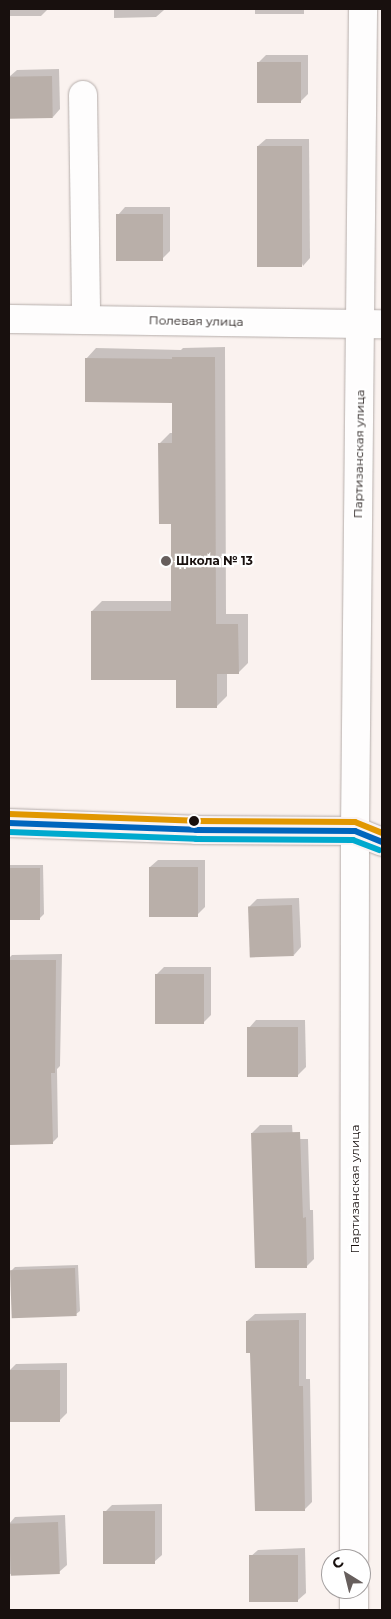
<!DOCTYPE html>
<html>
<head>
<meta charset="utf-8">
<style>
	body { margin:0 }
	#map { position:relative; width:391px; height:1619px; overflow:hidden; background:#faf2ef; font-family:Montserrat,sans-serif }
	div>[style] { position:absolute }
	.shadow>* { inset:0; background:#0003; transform-origin:0 0 }
	.building>* { inset:0; background:#b9afa9; transform-origin:0 0 }
	.roads { filter:drop-shadow(0 0 1px #b5adaa) drop-shadow(0 0 1px #b5adaa) }
	.street>* { height:28px; margin:-14px; padding:0 14px; transform-origin:14px; border-radius:14px; background:#fefdfd }
	.secondary>* { height:28px; margin:-14px; padding:0 14px; transform-origin:14px; border-radius:14px; background:#f9f3f3 }
	.bus-1>* { height:6px; margin:-3px; padding:0 3px; transform-origin:3px; border-radius:3px; background:#0065bd }
	.bus-2>* { height:6px; margin:-3px; padding:0 3px; transform-origin:3px; border-radius:3px; background:#00a9ce }
	.bus-3>* { height:6px; margin:-3px; padding:0 3px; transform-origin:3px; border-radius:3px; background:#e19701 }
	.dots>* { width:14px; height:14px; translate:-50% -50%; box-sizing:border-box; border:2px solid #fff; border-radius:50% }
	span { translate:-50% -50%; white-space:nowrap; text-align:center; line-height:1.15; -webkit-text-stroke:4.5px #fff; paint-order:stroke }
	.street-label { font-size:12px; color:#18100e }
	.poi-label { font-size:12px; color:#18100e; font-weight:700 }
	.left { translate:0 -50%; text-align:left }
	.frame { position:absolute; inset:0; border:10px solid #18100e; pointer-events:none }
	.north { position:absolute; left:321px; top:1549px; width:50px; height:50px; box-sizing:border-box; background:#fff; border:1px solid #a39f9f; border-radius:50%; rotate:324deg; font-size:14px; font-weight:700; line-height:20px; text-align:center; color:#18100e }
	.north::after { content:''; display:block; margin:auto; width:18px; height:22px; background:#675f5d; clip-path:polygon(50% 0,100% 100%,50% 72%,0 100%) }
</style>
</head>
<body>
<div id="map">
	<div class="shadow">
		<i style="clip-path:polygon(9px 9px,48px 9px,41px 16px,9px 16px)"></i>
		<i style="clip-path:polygon(114px 9px,164px 9px,164px 10px,156px 17px,114px 18px)"></i>
		<i style="left:255px;top:9px;width:49px;height:5px"></i>
		<i style="clip-path:polygon(266px 55px,308px 55px,308px 94px,301px 101px,258px 63px)"></i>
		<i style="clip-path:polygon(59px 69px,60px 109px,53px 117px,9px 77px,17px 70px)"></i>
		<i style="clip-path:polygon(266px 139px,309px 139px,310px 258px,303px 266px,258px 146px)"></i>
		<i style="clip-path:polygon(125px 207px,170px 207px,170px 251px,162px 259px,118px 215px)"></i>
		<i style="clip-path:polygon(225px 347px,226px 614px,248px 614px,248px 663px,238px 673px,227px 673px,227px 696px,217px 706px,92px 611px,102px 601px,172px 601px,172px 523px,160px 443px,170px 433px,173px 433px,173px 402px,86px 359px,96px 348px,181px 350px,183px 348px)"></i>
		<i style="clip-path:polygon(158px 860px,205px 860px,205px 907px,197px 915px,150px 867px)"></i>
		<i style="clip-path:polygon(9px 865px,43px 865px,44px 914px,40px 918px,9px 919px)"></i>
		<i style="clip-path:polygon(299px 898px,301px 947px,294px 955px,249px 907px,257px 899px)"></i>
		<i style="clip-path:polygon(62px 954px,60px 1066px,57px 1069px,58px 1137px,52px 1143px,10px 1144px,9px 958px,12px 955px)"></i>
		<i style="clip-path:polygon(164px 967px,211px 967px,211px 1015px,203px 1023px,156px 975px)"></i>
		<i style="clip-path:polygon(256px 1020px,305px 1020px,306px 1067px,298px 1075px,249px 1028px)"></i>
		<i style="clip-path:polygon(260px 1125px,292px 1125px,293px 1139px,308px 1139px,310px 1210px,313px 1210px,314px 1259px,306px 1267px,252px 1133px)"></i>
		<i style="clip-path:polygon(78px 1265px,80px 1311px,76px 1314px,11px 1271px,15px 1267px)"></i>
		<i style="clip-path:polygon(306px 1313px,306px 1379px,310px 1379px,312px 1502px,305px 1509px,247px 1321px,255px 1314px)"></i>
		<i style="clip-path:polygon(67px 1363px,67px 1413px,59px 1421px,9px 1421px,9px 1371px,16px 1364px)"></i>
		<i style="clip-path:polygon(162px 1504px,162px 1555px,154px 1562px,104px 1513px,112px 1505px)"></i>
		<i style="clip-path:polygon(65px 1515px,67px 1565px,59px 1572px,9px 1574px,9px 1524px,15px 1517px)"></i>
		<i style="clip-path:polygon(305px 1548px,306px 1593px,298px 1600px,250px 1557px,258px 1550px)"></i>
	</div>
	<div class="building">
		<i style="left:257px;top:62px;width:44px;height:41px"></i>
		<i style="left:52px;top:76px;width:42px;height:43px;rotate:89deg"></i>
		<i style="left:257px;top:146px;width:45px;height:121px"></i>
		<i style="left:116px;top:214px;width:47px;height:47px"></i>
		<i style="clip-path:polygon(172px 357px,215px 357px,216px 624px,238px 624px,239px 674px,217px 674px,217px 708px,176px 708px,176px 680px,91px 680px,91px 611px,171px 611px,171px 524px,159px 524px,158px 443px,172px 443px,172px 403px,85px 402px,85px 358px,172px 359px)"></i>
		<i style="left:149px;top:867px;width:49px;height:50px"></i>
		<i style="left:9px;top:868px;width:31px;height:52px"></i>
		<i style="left:292px;top:905px;width:51px;height:44px;rotate:88deg"></i>
		<i style="clip-path:polygon(9px 960px,56px 960px,55px 1073px,51px 1073px,53px 1144px,9px 1145px)"></i>
		<i style="left:155px;top:974px;width:49px;height:50px"></i>
		<i style="left:247px;top:1027px;width:51px;height:50px"></i>
		<i style="clip-path:polygon(300px 1132px,303px 1218px,306px 1217px,307px 1268px,255px 1268px,251px 1133px)"></i>
		<i style="left:75px;top:1268px;width:48px;height:65px;rotate:88deg"></i>
		<i style="clip-path:polygon(299px 1320px,299px 1386px,303px 1386px,305px 1511px,255px 1511px,250px 1353px,246px 1353px,246px 1321px)"></i>
		<i style="left:60px;top:1370px;width:52px;height:51px;rotate:90deg"></i>
		<i style="left:155px;top:1511px;width:53px;height:52px;rotate:90deg"></i>
		<i style="left:58px;top:1522px;width:52px;height:49px;rotate:88deg"></i>
		<i style="left:298px;top:1555px;width:47px;height:49px;rotate:90deg"></i>
	</div>
	<div class="roads">
		<div class="street">
			<i style="left:83px;top:95px;width:225px;rotate:89.2deg"></i>
			<i style="left:9px;top:319px;width:373px;rotate:0.8deg"></i>
			<i style="left:354px;top:1559px;width:728px;rotate:-89.92deg"></i>
			<i style="left:355px;top:831px;width:822px;rotate:-89.44deg"></i>
			<i style="left:354px;top:1610px;width:21px;rotate:-90deg"></i>
		</div>
		<div class="secondary">
			<i style="left:9px;top:823px;width:187px;rotate:2.1deg"></i>
			<i style="left:196px;top:830px;width:159px;rotate:0.4deg"></i>
			<i style="left:355px;top:831px;width:29px;rotate:22deg"></i>
		</div>
	</div>
	<div class="bus-1">
		<i style="left:9px;top:823px;width:187px;rotate:2.1deg"></i>
		<i style="left:196px;top:830px;width:159px;rotate:0.4deg"></i>
		<i style="left:355px;top:831px;width:29px;rotate:22deg"></i>
	</div>
	<div class="bus-2">
		<i style="left:9px;top:832px;width:187px;rotate:2.1deg"></i>
		<i style="left:196px;top:839px;width:157px;rotate:0.4deg"></i>
		<i style="left:353px;top:840px;width:28px;rotate:21deg"></i>
	</div>
	<div class="bus-3">
		<i style="left:9px;top:814px;width:187px;rotate:2.1deg"></i>
		<i style="left:196px;top:821px;width:159px;rotate:0.4deg"></i>
		<i style="left:355px;top:822px;width:29px;rotate:22deg"></i>
	</div>
	<div class="dots">
		<i style="left:166px;top:561px;background:#675f5d"></i>
		<i style="left:194px;top:821px;background:#18100e"></i>
	</div>
	<div class="street-label">
		<span style="left:196px;top:321px;rotate:1deg">Полевая улица</span>
		<span style="left:359px;top:454px;rotate:-89deg">Партизанская улица</span>
		<span style="left:355px;top:1189px;rotate:-90deg">Партизанская улица</span>
	</div>
	<div class="poi-label">
		<span class="left" style="left:176px;top:561px">Школа № 13</span>
	</div>
	<div class="frame"></div>
	<div class="north">С</div>
</div>
</body>
</html>
